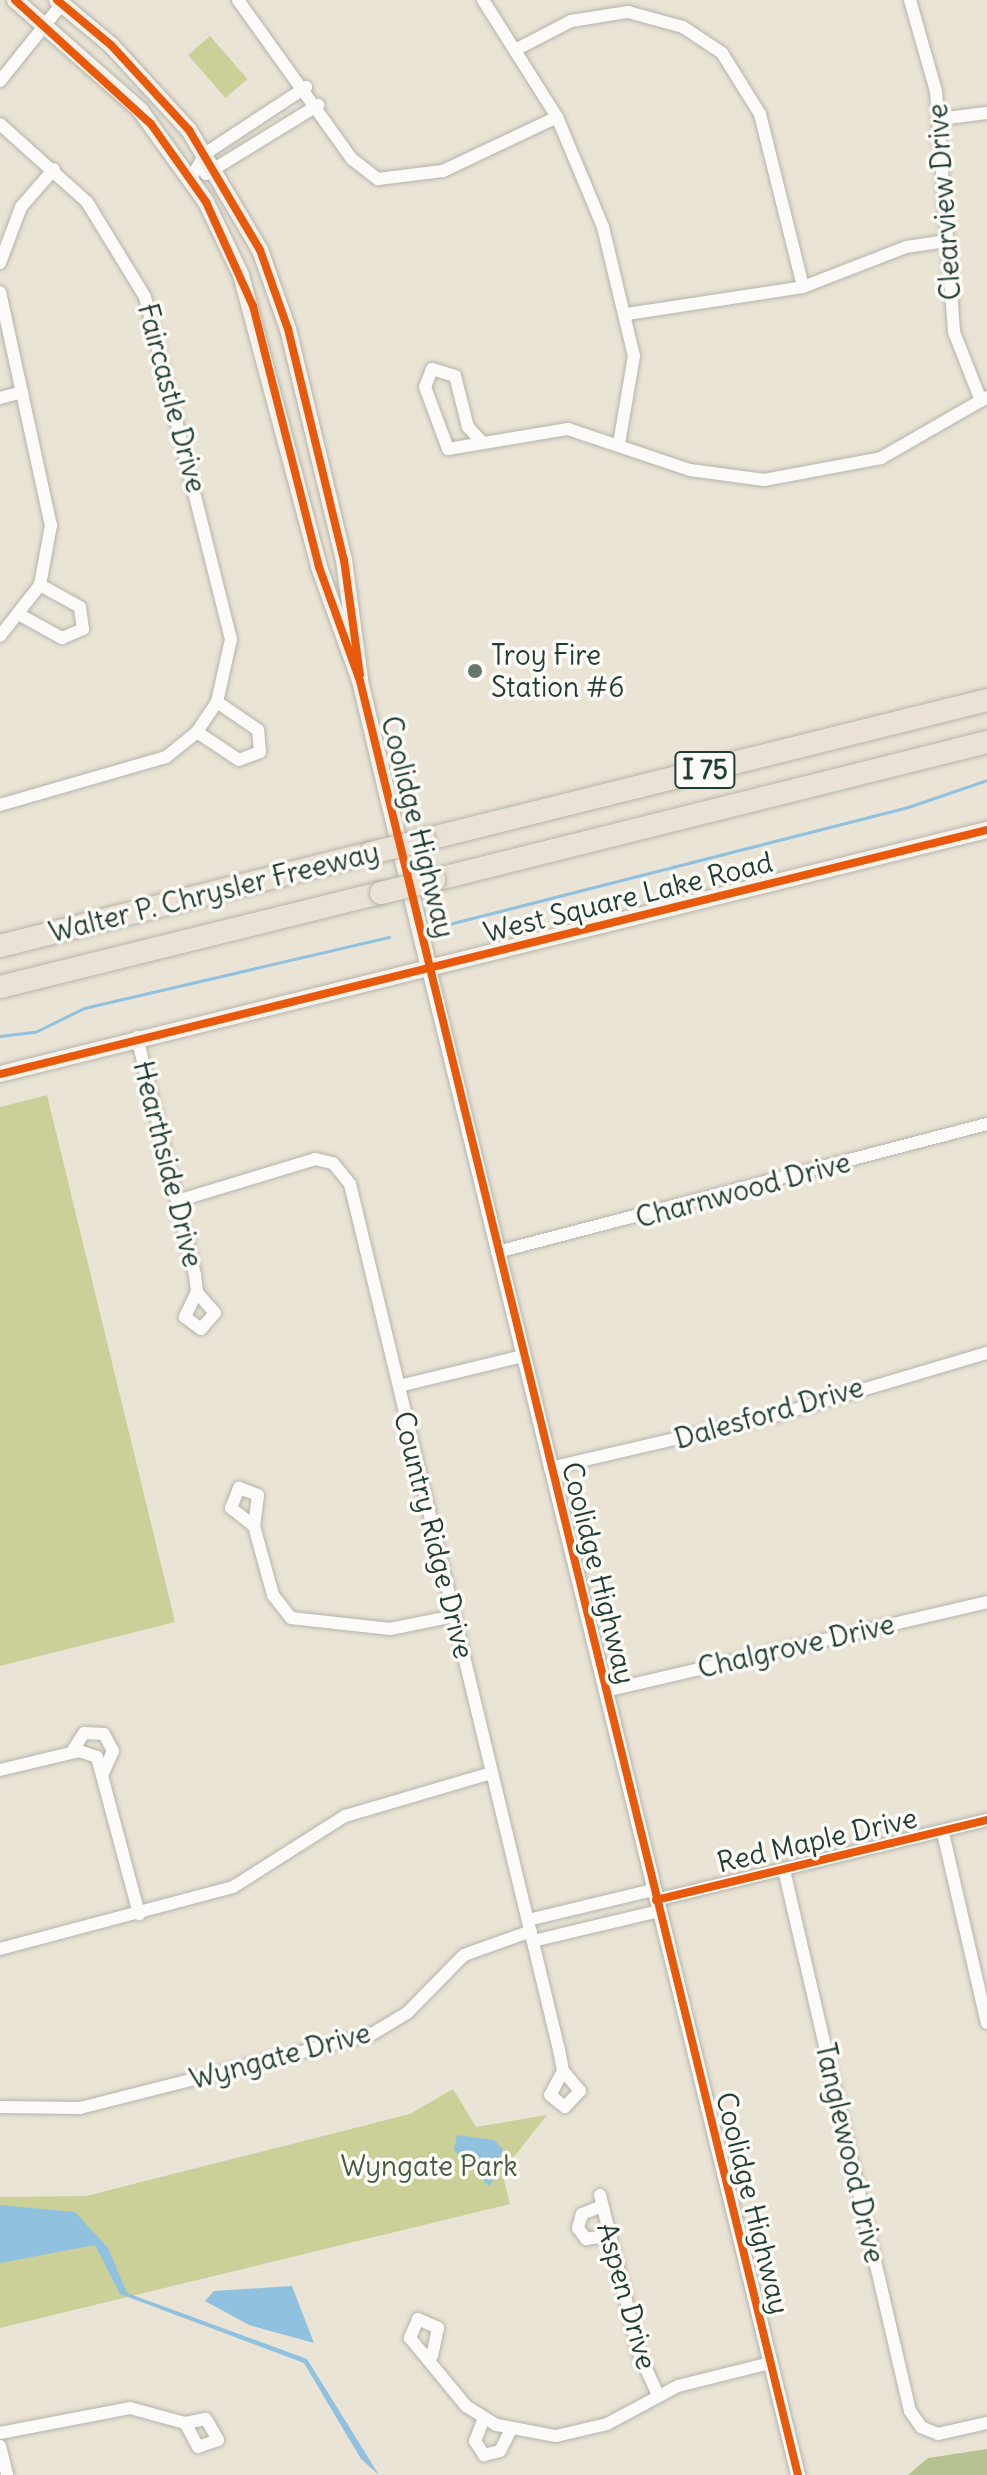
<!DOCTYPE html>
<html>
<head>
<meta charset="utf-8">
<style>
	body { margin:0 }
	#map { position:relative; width:987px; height:2475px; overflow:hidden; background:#eae4d6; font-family:Delius,sans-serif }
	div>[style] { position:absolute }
	.green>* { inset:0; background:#cad097; transform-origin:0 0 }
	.forest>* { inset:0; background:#b6c291 }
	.water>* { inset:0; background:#90c1de }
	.stream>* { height:3px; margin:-1.5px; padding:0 1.5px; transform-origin:1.5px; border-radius:1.5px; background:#90c1de }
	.roads { filter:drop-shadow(0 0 2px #b5b4ab) drop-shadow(0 0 2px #b5b4ab) }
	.minor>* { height:12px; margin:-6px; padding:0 6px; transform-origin:6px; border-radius:6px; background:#fcfbf9 }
	.tertiary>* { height:14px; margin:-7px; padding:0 7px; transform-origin:7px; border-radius:7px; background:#fcfbf9 }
	.secondary>* { height:16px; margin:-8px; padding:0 8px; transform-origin:8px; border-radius:8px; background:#f5f2eb }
	.motorway>* { height:22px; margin:-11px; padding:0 11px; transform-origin:11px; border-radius:11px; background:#ebe2d7 }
	.bridges { filter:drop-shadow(0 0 2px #b5b4ab) drop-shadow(0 0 2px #b5b4ab) }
	.motorway-bridge>* { height:22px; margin:-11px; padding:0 11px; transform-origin:11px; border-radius:11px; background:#ebe2d7 }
	.cycleway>* { height:8px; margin:-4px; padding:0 4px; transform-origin:4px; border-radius:4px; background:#e8590c }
	.dots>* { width:22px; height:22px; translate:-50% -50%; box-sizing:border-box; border:4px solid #fdfcf7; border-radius:50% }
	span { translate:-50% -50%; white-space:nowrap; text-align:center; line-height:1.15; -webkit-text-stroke:7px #fdfcf7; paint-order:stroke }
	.shield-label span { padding:2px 6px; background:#fdfcf7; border:2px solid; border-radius:6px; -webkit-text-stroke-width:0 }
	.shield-label { font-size:26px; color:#1f3d34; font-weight:700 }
	.street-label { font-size:28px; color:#1f3d34 }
	.poi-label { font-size:28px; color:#1f3d34 }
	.left { translate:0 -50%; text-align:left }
	.park-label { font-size:28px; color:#435e40 }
</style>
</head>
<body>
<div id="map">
	<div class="green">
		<i style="left:210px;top:36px;width:57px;height:29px;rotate:49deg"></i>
		<i style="clip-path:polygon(47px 1095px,175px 1622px,0 1666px,0 1107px)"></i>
		<i style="clip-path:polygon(453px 2089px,476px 2127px,547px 2115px,502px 2172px,510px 2204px,0 2328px,0 2197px,86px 2196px,410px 2114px)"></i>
	</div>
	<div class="forest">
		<i style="clip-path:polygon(987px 2449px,987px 2475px,908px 2475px,928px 2458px)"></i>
	</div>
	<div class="water">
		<i style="clip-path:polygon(457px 2135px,494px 2140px,503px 2149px,490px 2187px,454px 2150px)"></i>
		<i style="clip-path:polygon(0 2205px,75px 2212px,108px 2248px,127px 2293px,307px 2359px,379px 2475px,361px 2459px,304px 2363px,120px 2294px,95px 2245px,0 2263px)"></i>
		<i style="clip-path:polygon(292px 2286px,314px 2343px,249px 2325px,205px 2301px,214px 2291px)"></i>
	</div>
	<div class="stream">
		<i style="left:449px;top:924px;width:474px;rotate:-14.3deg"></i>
		<i style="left:908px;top:807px;width:83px;rotate:-18.9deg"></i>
		<i style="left:0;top:1036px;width:35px;rotate:-7deg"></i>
		<i style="left:35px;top:1032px;width:55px;rotate:-26.1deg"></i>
		<i style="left:84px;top:1008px;width:313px;rotate:-13.1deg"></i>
	</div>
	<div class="roads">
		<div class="minor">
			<i style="left:238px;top:0;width:196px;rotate:54.4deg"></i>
			<i style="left:352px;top:159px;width:33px;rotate:38deg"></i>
			<i style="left:378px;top:179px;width:65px;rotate:-7deg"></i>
			<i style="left:443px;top:171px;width:126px;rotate:-25.3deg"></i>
			<i style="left:483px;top:0;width:138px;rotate:57.7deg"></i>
			<i style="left:557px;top:117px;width:119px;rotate:67.3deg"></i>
			<i style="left:603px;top:227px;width:133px;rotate:76.5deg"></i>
			<i style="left:634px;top:356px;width:89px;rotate:99.7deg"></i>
			<i style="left:910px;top:0;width:95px;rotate:74.1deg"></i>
			<i style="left:936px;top:91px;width:242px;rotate:85.7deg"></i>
			<i style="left:954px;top:332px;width:74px;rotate:68.6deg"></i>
			<i style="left:517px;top:49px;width:61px;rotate:-27.4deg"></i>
			<i style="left:571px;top:21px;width:58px;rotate:-9deg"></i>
			<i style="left:628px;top:12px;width:57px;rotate:15.3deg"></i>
			<i style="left:683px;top:27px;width:47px;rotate:33.7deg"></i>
			<i style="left:722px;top:53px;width:72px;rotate:58.1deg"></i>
			<i style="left:760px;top:114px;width:178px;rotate:76deg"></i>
			<i style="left:0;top:81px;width:99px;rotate:-51.2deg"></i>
			<i style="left:939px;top:119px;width:48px;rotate:-7.1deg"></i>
			<i style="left:0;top:124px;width:117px;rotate:41.9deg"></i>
			<i style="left:87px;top:202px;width:111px;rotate:58.6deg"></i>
			<i style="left:145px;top:297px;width:353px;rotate:75.9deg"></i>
			<i style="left:231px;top:639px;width:65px;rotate:102.5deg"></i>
			<i style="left:217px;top:702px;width:36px;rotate:124deg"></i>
			<i style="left:197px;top:732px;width:40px;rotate:141deg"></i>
			<i style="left:166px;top:757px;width:173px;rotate:163.9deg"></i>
			<i style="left:206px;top:174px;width:132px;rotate:-31.6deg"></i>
			<i style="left:191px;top:178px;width:29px;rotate:-59deg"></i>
			<i style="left:206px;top:153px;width:120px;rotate:-33.4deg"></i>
			<i style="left:0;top:263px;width:60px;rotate:-69.4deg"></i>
			<i style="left:21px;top:207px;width:50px;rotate:-49deg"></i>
			<i style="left:0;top:292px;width:239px;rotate:77.7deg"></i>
			<i style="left:51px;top:525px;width:61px;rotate:100.4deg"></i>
			<i style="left:40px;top:585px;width:65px;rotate:128.1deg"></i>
			<i style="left:627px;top:314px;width:178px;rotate:-8.7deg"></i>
			<i style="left:803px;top:287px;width:110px;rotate:-21.2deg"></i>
			<i style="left:906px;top:247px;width:40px;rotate:-8.5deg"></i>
			<i style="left:0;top:398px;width:23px;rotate:-15deg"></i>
			<i style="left:482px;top:442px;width:21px;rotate:-133deg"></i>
			<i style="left:468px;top:427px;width:53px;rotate:-104.3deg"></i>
			<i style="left:455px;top:376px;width:24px;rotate:-163deg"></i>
			<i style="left:432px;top:369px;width:19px;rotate:111deg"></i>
			<i style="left:425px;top:387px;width:66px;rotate:69.6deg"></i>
			<i style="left:448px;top:449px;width:122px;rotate:-9.5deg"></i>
			<i style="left:568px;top:429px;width:129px;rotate:18.6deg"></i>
			<i style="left:690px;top:470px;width:75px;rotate:7.7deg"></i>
			<i style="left:764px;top:480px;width:119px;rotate:-10.6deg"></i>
			<i style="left:881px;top:458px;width:122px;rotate:-29.9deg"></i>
			<i style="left:22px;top:616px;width:46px;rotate:28.8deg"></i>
			<i style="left:62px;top:638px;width:23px;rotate:-23deg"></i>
			<i style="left:83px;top:629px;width:22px;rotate:-98deg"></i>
			<i style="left:80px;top:607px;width:46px;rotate:-151.2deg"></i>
			<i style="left:197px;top:732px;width:50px;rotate:33.7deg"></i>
			<i style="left:239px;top:760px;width:22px;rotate:-21deg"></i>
			<i style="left:260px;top:752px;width:22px;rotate:-95deg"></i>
			<i style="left:258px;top:730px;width:50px;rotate:-145.7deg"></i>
			<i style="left:137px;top:1037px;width:245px;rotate:76.3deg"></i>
			<i style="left:195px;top:1275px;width:17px;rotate:83deg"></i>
			<i style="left:197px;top:1292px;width:28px;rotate:116deg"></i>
			<i style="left:185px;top:1317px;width:20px;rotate:37deg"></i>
			<i style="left:201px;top:1329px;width:21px;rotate:-49deg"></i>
			<i style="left:215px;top:1313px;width:28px;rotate:-131deg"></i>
			<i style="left:177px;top:1201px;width:144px;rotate:-16.9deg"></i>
			<i style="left:315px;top:1159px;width:18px;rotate:13deg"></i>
			<i style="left:333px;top:1163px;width:27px;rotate:51deg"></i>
			<i style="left:350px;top:1184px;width:891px;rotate:76.43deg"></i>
			<i style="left:559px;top:2050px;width:21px;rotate:79deg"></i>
			<i style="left:563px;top:2071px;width:27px;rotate:118deg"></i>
			<i style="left:550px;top:2095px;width:19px;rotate:39deg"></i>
			<i style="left:565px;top:2107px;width:22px;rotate:-47deg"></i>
			<i style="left:580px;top:2091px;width:26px;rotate:-130deg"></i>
			<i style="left:497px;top:1252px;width:506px;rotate:-14.64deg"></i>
			<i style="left:399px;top:1386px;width:128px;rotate:-13.6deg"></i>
			<i style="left:550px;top:1468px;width:230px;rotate:-13.1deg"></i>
			<i style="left:774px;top:1416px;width:222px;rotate:-16.5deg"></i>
			<i style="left:254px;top:1526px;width:29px;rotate:-142deg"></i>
			<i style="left:231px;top:1508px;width:22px;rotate:-68deg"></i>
			<i style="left:239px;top:1488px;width:20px;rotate:20deg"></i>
			<i style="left:258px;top:1495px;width:31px;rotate:97deg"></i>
			<i style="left:254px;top:1526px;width:72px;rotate:74.6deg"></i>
			<i style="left:273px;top:1595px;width:29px;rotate:52deg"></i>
			<i style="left:291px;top:1618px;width:100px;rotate:6.3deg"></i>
			<i style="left:390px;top:1629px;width:65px;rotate:-11.5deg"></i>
			<i style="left:605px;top:1691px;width:392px;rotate:-13.1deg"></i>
			<i style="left:72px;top:1752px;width:22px;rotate:-58deg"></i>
			<i style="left:84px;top:1733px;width:20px;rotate:3deg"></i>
			<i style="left:104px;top:1734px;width:19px;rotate:62deg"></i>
			<i style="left:113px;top:1751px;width:24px;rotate:114deg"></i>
			<i style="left:0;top:1770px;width:81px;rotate:-13.5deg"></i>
			<i style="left:79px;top:1751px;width:19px;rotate:18deg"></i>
			<i style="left:97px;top:1757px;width:163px;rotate:75deg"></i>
			<i style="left:943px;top:1833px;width:195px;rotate:77deg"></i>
			<i style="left:784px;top:1870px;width:555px;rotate:76.89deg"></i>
			<i style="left:910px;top:2411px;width:19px;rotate:55deg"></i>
			<i style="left:921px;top:2427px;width:18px;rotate:22deg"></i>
			<i style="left:938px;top:2434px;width:50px;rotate:-12.7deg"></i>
			<i style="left:656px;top:1900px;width:341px;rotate:-13.6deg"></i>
			<i style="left:528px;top:1920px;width:129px;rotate:-13.5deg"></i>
			<i style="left:533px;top:1941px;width:130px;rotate:-13.4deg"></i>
			<i style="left:0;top:1949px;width:241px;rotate:-14.9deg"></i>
			<i style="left:233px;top:1887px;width:133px;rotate:-32.4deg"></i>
			<i style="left:345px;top:1816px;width:152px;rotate:-16.4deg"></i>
			<i style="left:0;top:2107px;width:80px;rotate:0.7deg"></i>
			<i style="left:80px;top:2108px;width:301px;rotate:-14.2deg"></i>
			<i style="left:372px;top:2034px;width:41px;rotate:-31deg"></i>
			<i style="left:407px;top:2013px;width:81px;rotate:-45.5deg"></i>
			<i style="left:464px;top:1955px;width:71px;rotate:-19.7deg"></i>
			<i style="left:600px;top:2195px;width:163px;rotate:76.1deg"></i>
			<i style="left:639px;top:2353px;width:46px;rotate:65.7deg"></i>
			<i style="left:602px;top:2206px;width:22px;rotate:158deg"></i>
			<i style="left:582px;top:2214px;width:15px;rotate:106deg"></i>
			<i style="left:578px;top:2228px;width:14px;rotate:54deg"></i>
			<i style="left:586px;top:2239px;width:24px;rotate:-9deg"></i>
			<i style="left:432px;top:2356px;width:29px;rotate:-78deg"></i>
			<i style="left:438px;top:2328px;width:22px;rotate:-156deg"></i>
			<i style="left:418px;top:2319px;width:21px;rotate:113deg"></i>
			<i style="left:410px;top:2338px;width:88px;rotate:50.5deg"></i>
			<i style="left:466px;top:2406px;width:36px;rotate:32deg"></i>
			<i style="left:497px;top:2425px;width:60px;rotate:10.6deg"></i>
			<i style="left:556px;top:2436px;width:52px;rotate:-13.2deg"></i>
			<i style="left:607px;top:2424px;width:81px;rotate:-28.2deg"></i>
			<i style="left:678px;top:2386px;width:95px;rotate:-14deg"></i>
			<i style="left:484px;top:2418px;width:25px;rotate:111deg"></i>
			<i style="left:475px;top:2441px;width:17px;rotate:57deg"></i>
			<i style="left:484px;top:2455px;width:16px;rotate:-14deg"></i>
			<i style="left:500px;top:2451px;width:25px;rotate:-63deg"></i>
			<i style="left:0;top:2433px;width:132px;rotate:-10.9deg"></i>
			<i style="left:130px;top:2408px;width:57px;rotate:15.3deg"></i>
			<i style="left:185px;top:2423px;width:21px;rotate:-11deg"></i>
			<i style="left:206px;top:2419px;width:24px;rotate:60deg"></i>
			<i style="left:218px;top:2440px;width:21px;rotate:161deg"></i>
			<i style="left:198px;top:2447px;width:27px;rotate:-118deg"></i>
			<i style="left:0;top:2446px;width:30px;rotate:76deg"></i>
		</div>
		<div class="tertiary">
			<i style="left:429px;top:969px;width:1551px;rotate:76.23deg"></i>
		</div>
		<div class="secondary">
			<i style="left:15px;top:0;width:167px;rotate:41.3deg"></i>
			<i style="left:140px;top:110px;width:113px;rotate:54.3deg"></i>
			<i style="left:206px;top:202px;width:81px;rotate:64.4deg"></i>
			<i style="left:241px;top:275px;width:302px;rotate:75deg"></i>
			<i style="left:319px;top:567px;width:121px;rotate:70.2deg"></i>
			<i style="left:360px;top:681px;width:296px;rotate:76.5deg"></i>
			<i style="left:57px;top:0;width:70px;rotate:39.8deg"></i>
			<i style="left:111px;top:45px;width:115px;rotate:47.5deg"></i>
			<i style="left:189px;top:130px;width:139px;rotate:59.4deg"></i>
			<i style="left:260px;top:250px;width:84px;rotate:70.5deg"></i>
			<i style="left:288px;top:329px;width:238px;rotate:76.4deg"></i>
			<i style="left:344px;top:560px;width:119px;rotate:82.3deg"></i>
			<i style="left:0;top:1074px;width:1017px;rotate:-13.89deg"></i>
		</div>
		<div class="motorway">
			<i style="left:424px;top:840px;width:580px;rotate:-13.96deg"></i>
			<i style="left:434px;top:880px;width:570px;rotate:-14.01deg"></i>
			<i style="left:0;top:946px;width:382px;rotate:-14.1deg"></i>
			<i style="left:0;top:987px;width:392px;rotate:-13.9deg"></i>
		</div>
	</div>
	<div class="bridges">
		<div class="motorway-bridge">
			<i style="left:371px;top:853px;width:55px;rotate:-13.8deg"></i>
			<i style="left:381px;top:893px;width:55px;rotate:-13.8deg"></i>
		</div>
	</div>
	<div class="cycleway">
		<i style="left:15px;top:0;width:184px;rotate:42.4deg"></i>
		<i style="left:151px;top:124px;width:95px;rotate:54.8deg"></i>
		<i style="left:206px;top:202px;width:114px;rotate:65.7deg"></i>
		<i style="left:253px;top:306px;width:269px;rotate:75.8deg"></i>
		<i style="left:319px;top:567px;width:121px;rotate:70.2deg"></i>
		<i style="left:360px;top:681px;width:1847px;rotate:76.28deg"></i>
		<i style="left:57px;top:0;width:70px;rotate:39.8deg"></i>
		<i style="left:111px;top:45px;width:115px;rotate:47.5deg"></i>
		<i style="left:189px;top:130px;width:139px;rotate:59.4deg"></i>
		<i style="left:260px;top:250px;width:84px;rotate:70.5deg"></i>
		<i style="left:288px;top:329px;width:238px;rotate:76.4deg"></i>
		<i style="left:344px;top:560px;width:116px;rotate:82.1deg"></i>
		<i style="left:0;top:1074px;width:1017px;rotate:-13.89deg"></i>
		<i style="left:656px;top:1900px;width:341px;rotate:-13.6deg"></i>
	</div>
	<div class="dots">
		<i style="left:475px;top:671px;background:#66776d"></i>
	</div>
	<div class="shield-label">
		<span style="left:705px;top:770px">I 75</span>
	</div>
	<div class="street-label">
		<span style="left:944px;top:202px;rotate:-94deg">Clearview Drive</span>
		<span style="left:172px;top:398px;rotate:75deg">Faircastle Drive</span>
		<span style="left:418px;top:827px;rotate:76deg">Coolidge Highway</span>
		<span style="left:214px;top:892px;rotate:-14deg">Walter P. Chrysler Freeway</span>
		<span style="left:628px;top:897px;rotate:-14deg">West Square Lake Road</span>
		<span style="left:168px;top:1164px;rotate:76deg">Hearthside Drive</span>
		<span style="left:743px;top:1190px;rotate:-15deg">Charnwood Drive</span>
		<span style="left:769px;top:1413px;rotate:-16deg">Dalesford Drive</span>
		<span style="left:434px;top:1535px;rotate:76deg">Country Ridge Drive</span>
		<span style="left:599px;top:1573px;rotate:76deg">Coolidge Highway</span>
		<span style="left:796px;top:1646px;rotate:-13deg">Chalgrove Drive</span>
		<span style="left:817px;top:1840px;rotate:-13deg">Red Maple Drive</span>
		<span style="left:280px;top:2056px;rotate:-15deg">Wyngate Drive</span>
		<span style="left:850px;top:2153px;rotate:77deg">Tanglewood Drive</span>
		<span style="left:753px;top:2203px;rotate:76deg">Coolidge Highway</span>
		<span style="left:627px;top:2296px;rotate:74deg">Aspen Drive</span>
	</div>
	<div class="poi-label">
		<span class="left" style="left:491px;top:671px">Troy Fire<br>Station #6</span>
	</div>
	<div class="park-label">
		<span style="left:429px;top:2166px">Wyngate Park</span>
	</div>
</div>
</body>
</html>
